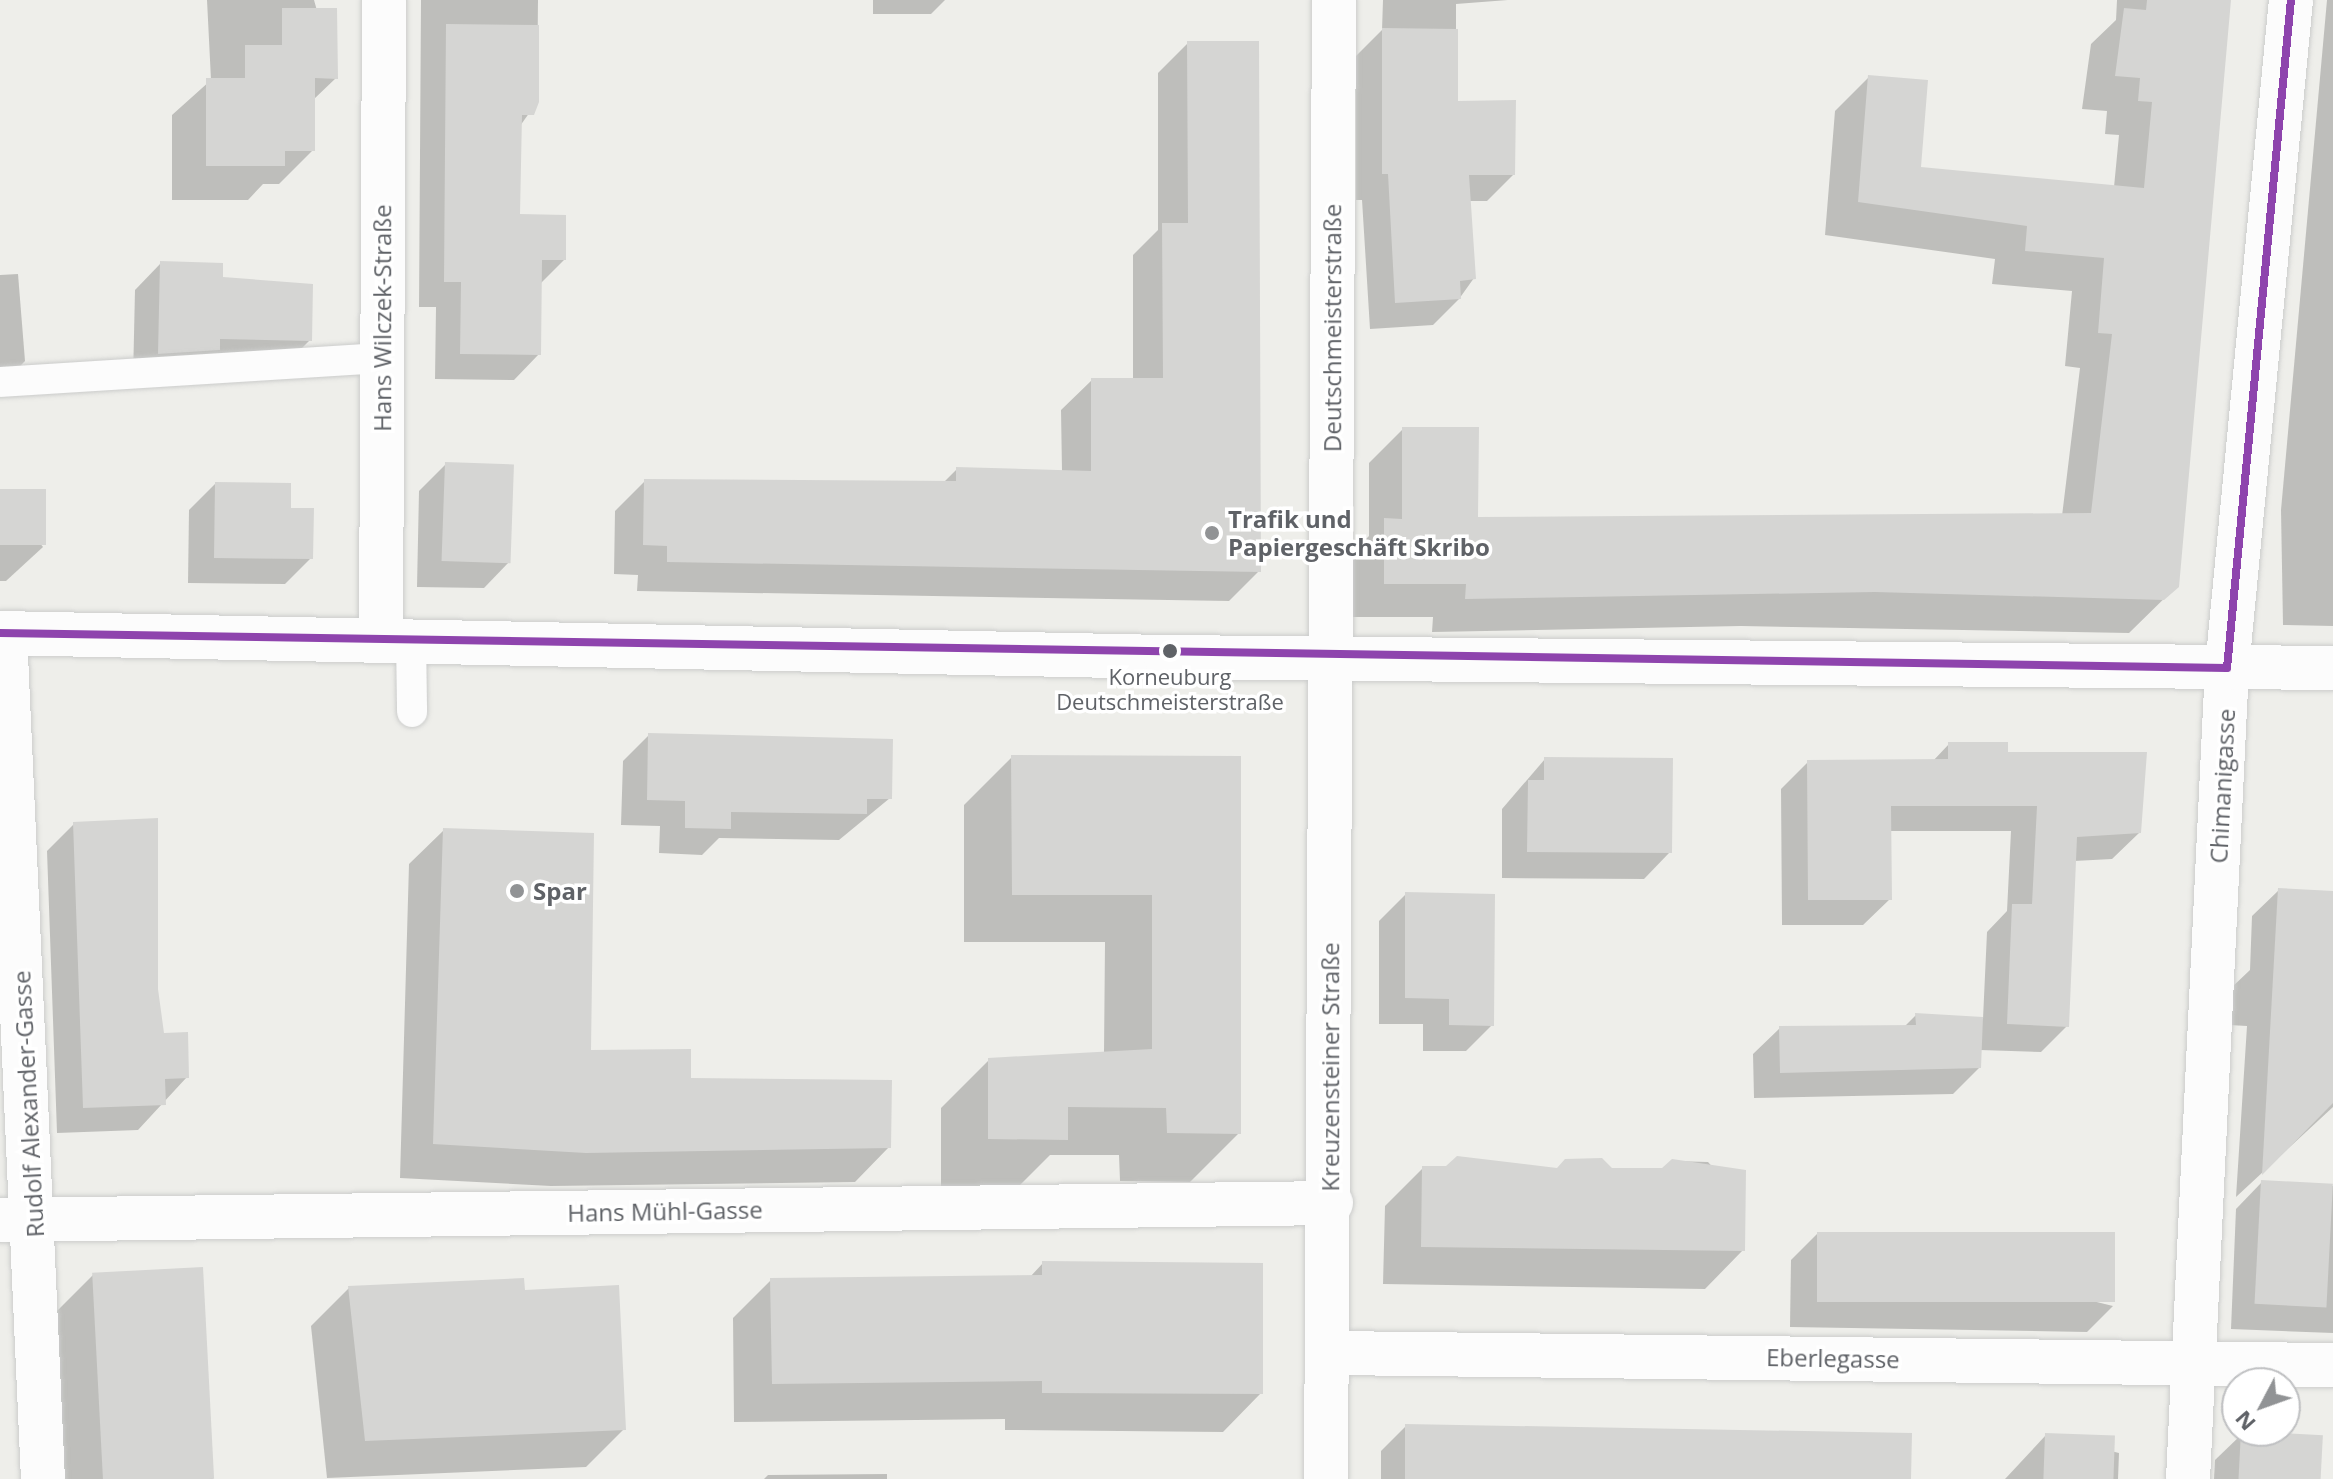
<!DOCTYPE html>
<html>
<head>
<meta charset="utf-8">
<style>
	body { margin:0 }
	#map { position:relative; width:2333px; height:1479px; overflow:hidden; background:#eeeeea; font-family:"Open Sans",sans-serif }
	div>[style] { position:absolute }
	.shadow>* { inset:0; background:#0003 }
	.building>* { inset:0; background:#d5d5d3; transform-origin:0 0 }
	.roads { filter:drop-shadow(0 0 2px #cbcccb) drop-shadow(0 0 2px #cbcccb) }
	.lane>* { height:30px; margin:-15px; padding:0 15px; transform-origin:15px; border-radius:15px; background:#fcfcfc }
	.street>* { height:44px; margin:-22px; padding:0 22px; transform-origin:22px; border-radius:22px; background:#fcfcfc }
	.secondary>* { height:44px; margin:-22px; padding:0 22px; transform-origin:22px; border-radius:22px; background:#fcfcfc }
	.bus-1>* { height:8px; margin:-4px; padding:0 4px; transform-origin:4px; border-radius:4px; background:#8e44ad }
	.dots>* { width:22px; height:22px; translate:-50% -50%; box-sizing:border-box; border:4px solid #fff; border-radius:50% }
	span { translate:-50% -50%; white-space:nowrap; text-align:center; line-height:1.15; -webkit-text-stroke:7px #fff; paint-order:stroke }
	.bus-label { font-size:22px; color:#5f6267 }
	.street-label { font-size:24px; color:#5f6267 }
	.poi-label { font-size:24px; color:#5f6267; font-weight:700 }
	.left { translate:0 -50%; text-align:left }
	.north { position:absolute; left:2221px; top:1367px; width:80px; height:80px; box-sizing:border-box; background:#fff; border:2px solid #bfc0c2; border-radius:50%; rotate:229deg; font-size:22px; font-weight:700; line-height:32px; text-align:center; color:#5f6267 }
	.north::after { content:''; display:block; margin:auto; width:28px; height:36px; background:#919395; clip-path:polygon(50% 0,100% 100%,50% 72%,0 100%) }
</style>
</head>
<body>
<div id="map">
	<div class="shadow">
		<i style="clip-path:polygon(207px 0,314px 0,336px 78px,313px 100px,313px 150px,279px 184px,263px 184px,248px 200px,172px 200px,172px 115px,211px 80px)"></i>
		<i style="clip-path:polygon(421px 0,538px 0,537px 102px,520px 126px,518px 216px,564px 260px,540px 284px,539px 354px,514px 380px,435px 379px,436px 307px,419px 307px)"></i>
		<i style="clip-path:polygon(873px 0,945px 0,931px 14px,873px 14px)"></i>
		<i style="clip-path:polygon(1383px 0,1508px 0,1456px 4px,1456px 103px,1513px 175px,1487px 201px,1469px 201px,1474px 278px,1459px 299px,1433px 325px,1370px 329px,1362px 200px,1356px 200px,1356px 56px,1382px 30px)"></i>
		<i style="clip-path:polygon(2117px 0,2230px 0,2177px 586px,2129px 633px,1741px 626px,1432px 632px,1433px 617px,1351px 617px,1351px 554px,1369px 536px,1369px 463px,1403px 429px,1476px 519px,2062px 516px,2080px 368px,2065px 366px,2072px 291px,1992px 284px,1995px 259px,1825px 235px,1835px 111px,1869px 77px,1919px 169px,2114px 187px,2119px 135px,2105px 134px,2107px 111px,2082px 109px,2091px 44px,2116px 20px)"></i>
		<i style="clip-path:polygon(2327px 0,2333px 0,2333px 626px,2283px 625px,2281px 510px)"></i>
		<i style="clip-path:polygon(1188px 43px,1259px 571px,1229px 601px,637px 591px,638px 575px,614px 574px,615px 511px,645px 481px,943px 483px,957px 469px,1062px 472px,1061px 410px,1092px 380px,1133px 380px,1133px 255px,1158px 230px,1158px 73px)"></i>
		<i style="clip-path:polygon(161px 263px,221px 279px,310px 340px,284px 366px,133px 379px,135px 290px)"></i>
		<i style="clip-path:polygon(18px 274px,25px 361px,0 387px,0 275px)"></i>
		<i style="clip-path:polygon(446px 464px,510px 561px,484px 588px,417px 587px,419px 491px)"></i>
		<i style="clip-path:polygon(215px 484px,289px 510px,311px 558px,285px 584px,188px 583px,189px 510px)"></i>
		<i style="clip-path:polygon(0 491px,43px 547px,6px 581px,0 581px)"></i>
		<i style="clip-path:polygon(649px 735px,890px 798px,839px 840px,719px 838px,702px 855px,659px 853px,660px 826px,621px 825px,623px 761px)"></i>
		<i style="clip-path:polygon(1949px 744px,2006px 754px,2139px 833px,2112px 859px,2074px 861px,2067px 1026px,2041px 1052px,1980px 1050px,1979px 1068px,1953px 1094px,1754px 1098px,1753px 1054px,1780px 1028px,1904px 1027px,1916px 1015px,1983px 1019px,1987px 932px,2007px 911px,2011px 831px,1889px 831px,1890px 899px,1863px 925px,1782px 925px,1781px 789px,1808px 762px,1932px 762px)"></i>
		<i style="clip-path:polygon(1012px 757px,1239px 758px,1239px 1133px,1190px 1182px,1120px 1181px,1119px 1155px,1050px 1155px,1018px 1187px,941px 1187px,941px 1108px,989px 1060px,1104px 1053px,1105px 942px,964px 942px,964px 805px)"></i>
		<i style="clip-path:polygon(1545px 759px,1670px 852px,1644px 879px,1502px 878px,1502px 809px)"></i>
		<i style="clip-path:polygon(74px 824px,156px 989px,163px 1035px,187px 1077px,138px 1130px,57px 1133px,47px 851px)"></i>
		<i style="clip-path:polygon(444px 830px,589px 1052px,889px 1147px,855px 1182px,551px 1186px,400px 1178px,409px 864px)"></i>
		<i style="clip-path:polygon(2279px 890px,2333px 893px,2333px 1107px,2236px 1197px,2247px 1026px,2229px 1025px,2231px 988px,2250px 970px,2252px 916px)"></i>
		<i style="clip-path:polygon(1406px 894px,1492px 1025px,1466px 1051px,1423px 1051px,1423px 1024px,1379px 1024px,1379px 921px)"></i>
		<i style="clip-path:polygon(1672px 1161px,1708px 1162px,1717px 1172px,1743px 1250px,1705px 1289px,1383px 1284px,1385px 1206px,1423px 1168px,1662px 1171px)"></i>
		<i style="clip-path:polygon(2262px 1182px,2333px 1186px,2333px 1333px,2231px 1329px,2236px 1209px)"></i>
		<i style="clip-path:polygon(1817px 1234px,2113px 1306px,2087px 1332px,1790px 1327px,1791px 1260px)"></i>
		<i style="clip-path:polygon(1043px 1263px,1261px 1393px,1223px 1432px,1005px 1430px,1005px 1419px,734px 1422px,733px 1318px,771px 1280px,1030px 1277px)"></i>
		<i style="clip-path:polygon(93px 1275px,213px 1479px,64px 1479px,55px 1313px)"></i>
		<i style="clip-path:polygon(349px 1288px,523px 1292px,624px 1429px,586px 1467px,327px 1478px,311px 1326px)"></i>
		<i style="clip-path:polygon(1406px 1426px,1909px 1479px,1381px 1479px,1381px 1451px)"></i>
		<i style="clip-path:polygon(2242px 1434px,2319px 1479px,2214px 1479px,2215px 1460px)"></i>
		<i style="clip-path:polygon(2046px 1435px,2119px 1453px,2118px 1479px,2005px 1479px)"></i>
		<i style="clip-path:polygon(887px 1474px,887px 1479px,764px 1479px,768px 1475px)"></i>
	</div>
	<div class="building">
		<i style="clip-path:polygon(2147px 0,2231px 0,2179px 587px,2164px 600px,1875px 592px,1465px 599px,1466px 584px,1384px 584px,1384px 518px,1402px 519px,1402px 427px,1479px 427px,1478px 517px,2091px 513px,2112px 334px,2098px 333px,2104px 258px,2025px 251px,2027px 226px,1858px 202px,1868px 75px,1928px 80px,1921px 167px,2144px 188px,2152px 102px,2138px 101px,2140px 78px,2115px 76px,2124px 8px,2146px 10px)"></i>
		<i style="clip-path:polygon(282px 8px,337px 8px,338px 79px,315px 78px,315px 151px,285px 151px,285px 166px,206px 166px,206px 78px,245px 78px,245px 45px,282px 45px)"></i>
		<i style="clip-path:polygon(446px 24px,539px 25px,539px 102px,534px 115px,522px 115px,520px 214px,566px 215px,566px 260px,542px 260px,541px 355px,460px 354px,461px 282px,444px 282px)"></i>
		<i style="clip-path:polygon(1382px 28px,1458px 29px,1458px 101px,1516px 100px,1515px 175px,1469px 175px,1476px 279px,1460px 281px,1461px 299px,1395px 303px,1388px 174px,1382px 174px)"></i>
		<i style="clip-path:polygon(1187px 41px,1259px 41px,1261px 572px,667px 562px,667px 546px,643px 545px,644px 479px,956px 481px,956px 467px,1091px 471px,1091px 378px,1163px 378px,1162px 223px,1188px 223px)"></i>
		<i style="clip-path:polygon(160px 261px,223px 263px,223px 277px,313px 284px,312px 341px,220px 339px,220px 350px,158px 354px)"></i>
		<i style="left:445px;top:462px;width:69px;height:99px;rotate:2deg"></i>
		<i style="clip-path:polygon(215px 482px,291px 483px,291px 508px,314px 508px,313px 559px,214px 558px)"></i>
		<i style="left:0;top:489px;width:46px;height:56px"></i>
		<i style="clip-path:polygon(648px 733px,893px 739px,892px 799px,867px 799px,867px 814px,731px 812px,731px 829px,685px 828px,685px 801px,647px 800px)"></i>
		<i style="clip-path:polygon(1948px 742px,2008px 742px,2008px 752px,2147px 752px,2141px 833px,2077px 837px,2069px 1027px,2007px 1024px,2012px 904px,2032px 904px,2037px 806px,1891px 806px,1892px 900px,1808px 900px,1807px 760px,1948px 759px)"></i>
		<i style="clip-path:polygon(1011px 755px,1241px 756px,1241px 1134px,1167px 1133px,1166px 1108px,1068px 1107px,1068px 1140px,988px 1139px,988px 1058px,1152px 1049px,1152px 895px,1012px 895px)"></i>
		<i style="clip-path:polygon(1544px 757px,1673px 758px,1672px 853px,1527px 852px,1528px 780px,1544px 780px)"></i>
		<i style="clip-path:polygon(158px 818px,158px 989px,164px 1033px,188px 1032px,189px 1078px,165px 1079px,166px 1105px,83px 1108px,73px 822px)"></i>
		<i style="clip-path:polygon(443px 828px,594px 833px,591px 1050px,691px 1049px,691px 1078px,892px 1080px,891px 1148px,586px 1153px,433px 1144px)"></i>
		<i style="clip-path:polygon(2278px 888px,2333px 891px,2333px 1103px,2262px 1175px)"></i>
		<i style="clip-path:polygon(1405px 892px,1495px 894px,1494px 1026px,1449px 1025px,1449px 999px,1405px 998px)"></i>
		<i style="clip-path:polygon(1915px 1013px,1983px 1017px,1981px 1068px,1780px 1073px,1779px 1026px,1916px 1025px)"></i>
		<i style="clip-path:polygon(1457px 1156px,1557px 1168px,1565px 1159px,1602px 1158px,1612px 1168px,1662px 1168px,1672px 1159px,1746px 1170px,1745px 1251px,1421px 1247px,1422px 1166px,1446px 1166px)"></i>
		<i style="left:2261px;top:1180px;width:72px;height:124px;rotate:3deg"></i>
		<i style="left:1817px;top:1232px;width:298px;height:70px"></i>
		<i style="clip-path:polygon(1042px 1261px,1263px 1263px,1263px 1394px,1042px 1393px,1042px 1381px,772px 1384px,770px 1278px,1042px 1275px)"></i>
		<i style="left:203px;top:1267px;width:212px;height:111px;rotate:87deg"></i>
		<i style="clip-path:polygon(524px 1278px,525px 1290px,619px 1285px,626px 1430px,365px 1441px,348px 1286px)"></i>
		<i style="clip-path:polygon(1405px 1424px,1912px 1433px,1911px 1479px,1405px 1479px)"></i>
		<i style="left:2241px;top:1431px;width:82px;height:48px;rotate:3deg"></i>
		<i style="left:2045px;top:1433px;width:70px;height:46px;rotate:2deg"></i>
	</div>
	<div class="roads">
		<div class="lane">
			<i style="left:0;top:382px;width:383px;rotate:-3.6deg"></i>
			<i style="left:411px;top:636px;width:76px;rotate:89.2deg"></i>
		</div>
		<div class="street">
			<i style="left:5px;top:633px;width:847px;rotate:87.43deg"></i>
			<i style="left:381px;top:636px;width:636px;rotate:-89.73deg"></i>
			<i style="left:0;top:1220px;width:1331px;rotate:-0.73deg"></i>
			<i style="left:1332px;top:1353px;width:1001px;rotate:0.69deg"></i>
			<i style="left:1326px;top:1479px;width:1479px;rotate:-89.69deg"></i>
			<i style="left:2188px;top:1479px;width:812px;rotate:-87.25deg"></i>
			<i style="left:2227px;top:668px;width:671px;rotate:-84.53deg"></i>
		</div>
		<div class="secondary">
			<i style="left:0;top:633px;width:1166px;rotate:1.18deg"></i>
			<i style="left:1166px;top:657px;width:1167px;rotate:0.54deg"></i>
		</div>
	</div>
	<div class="bus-1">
		<i style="left:0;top:633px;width:2227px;rotate:0.9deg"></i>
		<i style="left:2227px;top:668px;width:671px;rotate:-84.53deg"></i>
	</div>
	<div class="dots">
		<i style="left:1212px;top:533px;background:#919395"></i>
		<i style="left:1170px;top:651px;background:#5f6267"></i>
		<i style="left:517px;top:891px;background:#919395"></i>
	</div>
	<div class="bus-label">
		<span style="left:1170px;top:689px">Korneuburg<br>Deutschmeisterstraße</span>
	</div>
	<div class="street-label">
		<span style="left:382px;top:318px;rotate:-90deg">Hans Wilczek-Straße</span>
		<span style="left:1332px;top:328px;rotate:-90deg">Deutschmeisterstraße</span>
		<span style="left:2222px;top:786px;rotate:-87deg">Chimanigasse</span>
		<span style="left:1330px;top:1067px;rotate:-90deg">Kreuzensteiner Straße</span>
		<span style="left:28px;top:1104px;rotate:-93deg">Rudolf Alexander-Gasse</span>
		<span style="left:665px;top:1211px;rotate:-1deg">Hans Mühl-Gasse</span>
		<span style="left:1833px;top:1358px;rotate:1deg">Eberlegasse</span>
	</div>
	<div class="poi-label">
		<span class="left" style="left:1228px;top:533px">Trafik und<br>Papiergeschäft Skribo</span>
		<span class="left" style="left:533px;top:891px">Spar</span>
	</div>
	<div class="north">N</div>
</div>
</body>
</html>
